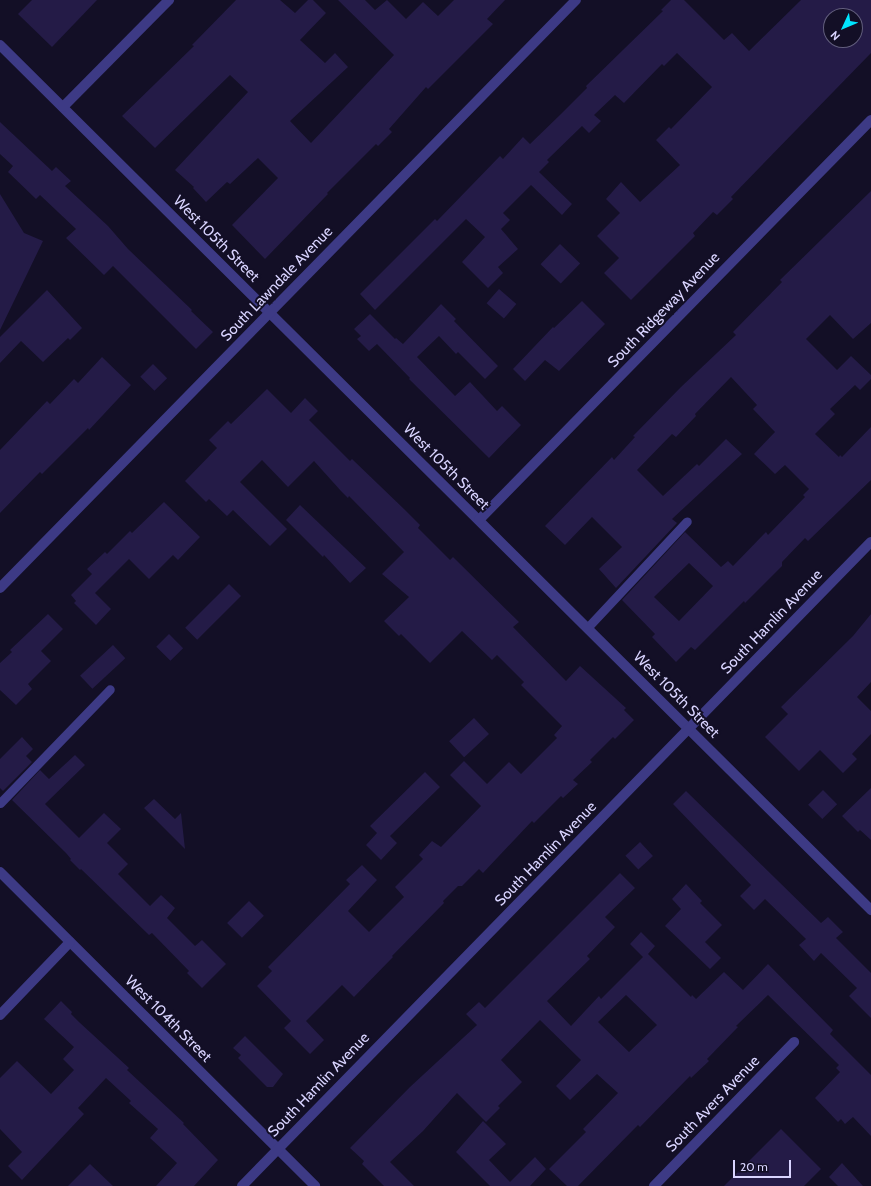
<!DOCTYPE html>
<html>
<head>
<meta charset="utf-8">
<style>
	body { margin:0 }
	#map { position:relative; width:871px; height:1186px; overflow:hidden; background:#130f26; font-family:Cabin,sans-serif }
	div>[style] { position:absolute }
	.building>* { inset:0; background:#241b47; transform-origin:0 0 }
	.lane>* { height:9px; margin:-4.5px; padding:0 4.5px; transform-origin:4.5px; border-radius:4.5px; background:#3d3a85 }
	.street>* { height:10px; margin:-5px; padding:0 5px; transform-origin:5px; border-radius:5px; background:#3d3a85 }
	span { translate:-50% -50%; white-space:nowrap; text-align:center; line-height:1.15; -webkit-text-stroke:4px #130f26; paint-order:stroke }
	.street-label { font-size:15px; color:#d9d4ff }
	.north { position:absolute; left:823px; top:8px; width:40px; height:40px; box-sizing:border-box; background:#130f26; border:1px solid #625e7d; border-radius:50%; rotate:226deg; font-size:11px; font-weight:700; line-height:16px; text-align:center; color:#d9d4ff }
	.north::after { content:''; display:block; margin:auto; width:14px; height:18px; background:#00e5ff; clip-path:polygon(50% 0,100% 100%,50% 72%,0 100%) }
	.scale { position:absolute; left:733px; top:1160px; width:58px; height:18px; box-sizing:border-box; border:2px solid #d9d4ff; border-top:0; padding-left:5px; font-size:12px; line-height:14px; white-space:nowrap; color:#d9d4ff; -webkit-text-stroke:3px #130f26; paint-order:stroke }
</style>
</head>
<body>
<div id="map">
	<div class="building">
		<i style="clip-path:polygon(32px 0,97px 0,52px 47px,18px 14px)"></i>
		<i style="clip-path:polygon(236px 0,280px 0,295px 13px,308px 0,313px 0,326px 13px,300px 40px,325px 63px,335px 53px,348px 67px,290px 121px,311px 143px,394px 55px,338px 0,365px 0,375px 10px,387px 0,406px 19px,423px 2px,438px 16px,454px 0,505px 0,487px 19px,493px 24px,428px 89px,426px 87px,389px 129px,392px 132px,378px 146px,376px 144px,327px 193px,328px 194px,265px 259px,232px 225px,278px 178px,258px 158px,230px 184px,227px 182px,206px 202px,193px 188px,194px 187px,175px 170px,248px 92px,230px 75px,155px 148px,122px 116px,194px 46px,192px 45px)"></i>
		<i style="clip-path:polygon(evenodd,671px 0,684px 0,724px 40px,732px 33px,749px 51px,801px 0,871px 0,871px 53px,731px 197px,733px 199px,717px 215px,713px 212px,693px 233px,695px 236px,631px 300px,604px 273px,619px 258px,597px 236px,620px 213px,606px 199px,621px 182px,640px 202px,680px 165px,656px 140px,669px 127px,671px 129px,712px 87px,677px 53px,664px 66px,662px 64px,624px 103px,615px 95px,594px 115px,601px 121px,589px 133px,582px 126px,547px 160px,549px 162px,539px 172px,572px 204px,562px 215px,531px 185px,503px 213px,510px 220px,501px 229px,518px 249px,498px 267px,503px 273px,488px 288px,462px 262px,485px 237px,466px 219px,375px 310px,360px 294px,435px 219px,437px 221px,500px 156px,503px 159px,523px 137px,530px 144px,561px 114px,587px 88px,586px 86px,663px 11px,661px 10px,671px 0,831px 16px,855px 16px,855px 40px,831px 40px,831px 16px)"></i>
		<i style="clip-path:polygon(0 122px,52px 171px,56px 167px,71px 181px,65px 186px,108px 226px,128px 249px,192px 310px,191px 311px,213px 332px,196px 349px,113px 266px,104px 275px,66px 238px,76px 229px,40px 195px,36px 199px,8px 172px,13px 166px,0 154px)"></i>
		<i style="clip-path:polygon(evenodd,871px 191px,871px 323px,853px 339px,830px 315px,806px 339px,837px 370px,851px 356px,871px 375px,871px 379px,860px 390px,855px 385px,830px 409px,835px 414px,815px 434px,839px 457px,840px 455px,842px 457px,871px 427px,871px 480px,808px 541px,805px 538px,782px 562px,782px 566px,745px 603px,744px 601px,695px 650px,691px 647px,676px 662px,652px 637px,655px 634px,622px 600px,685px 532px,721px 567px,728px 561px,733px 566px,766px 532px,768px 535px,805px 497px,803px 495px,809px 489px,785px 465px,775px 474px,754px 454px,775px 432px,753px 409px,757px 405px,731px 377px,695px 414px,696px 416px,676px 437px,672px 434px,637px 470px,663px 496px,697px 464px,699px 466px,726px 439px,742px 454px,672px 519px,677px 523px,616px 588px,599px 569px,622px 547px,592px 517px,565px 545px,545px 526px,612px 457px,614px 460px,635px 437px,633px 436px,681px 387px,736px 335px,733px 332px,782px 282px,780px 280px,871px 191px,689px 563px,713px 586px,679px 621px,654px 597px,689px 563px)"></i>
		<i style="clip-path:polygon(0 194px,24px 233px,43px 241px,0 330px)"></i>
		<i style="left:560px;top:244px;width:28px;height:28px;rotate:44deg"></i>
		<i style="left:499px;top:289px;width:23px;height:19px;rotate:41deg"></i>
		<i style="clip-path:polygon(47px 290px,82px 328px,70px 340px,68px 338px,43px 362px,21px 341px,0 363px,0 337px)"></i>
		<i style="clip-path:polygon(582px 301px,605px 324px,559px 371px,545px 360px,525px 381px,513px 369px,553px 327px,554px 328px)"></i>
		<i style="clip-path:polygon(441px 304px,456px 319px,454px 321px,498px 366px,485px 379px,458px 352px,456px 354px,439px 336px,417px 357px,455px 396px,470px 382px,497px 411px,502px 406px,521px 425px,489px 458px,409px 379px,410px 378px,377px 344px,369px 351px,357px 339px,361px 336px,354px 329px,370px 314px,395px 339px,396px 338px,403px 344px)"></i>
		<i style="clip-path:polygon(102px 357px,131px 385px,89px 430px,88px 428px,42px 474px,40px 472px,0 513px,0 450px,47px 401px,50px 404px,74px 379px,78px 383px)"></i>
		<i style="left:153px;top:364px;width:20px;height:18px;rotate:45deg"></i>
		<i style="clip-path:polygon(267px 389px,291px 413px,305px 398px,318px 411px,309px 420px,350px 461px,352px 459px,404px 509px,420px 525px,418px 528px,450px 560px,453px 557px,519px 622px,513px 627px,566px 681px,580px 666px,626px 708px,624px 710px,634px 720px,615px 739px,613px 737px,590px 760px,592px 762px,573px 780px,578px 784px,563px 798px,561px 796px,534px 823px,532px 821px,483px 873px,479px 869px,462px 886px,458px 886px,443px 901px,444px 903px,392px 956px,393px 957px,354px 997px,342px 985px,306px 1021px,324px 1040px,310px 1054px,284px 1028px,291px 1021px,257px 986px,272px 971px,268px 967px,350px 884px,346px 880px,362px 865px,377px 880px,348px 911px,369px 932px,404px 897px,395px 887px,423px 859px,419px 855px,432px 841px,441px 847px,481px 806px,450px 775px,464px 761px,487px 784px,509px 762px,521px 774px,557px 738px,554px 735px,562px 726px,521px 685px,524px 682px,497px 655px,492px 660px,462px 631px,430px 663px,401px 634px,399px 636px,384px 621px,409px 597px,382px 574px,404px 552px,349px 496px,348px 498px,341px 491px,314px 461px,288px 487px,262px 460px,240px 482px,287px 529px,270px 546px,233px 510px,227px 516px,209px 499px,206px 502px,185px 481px,217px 448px,209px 440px,228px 421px,231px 424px)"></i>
		<i style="clip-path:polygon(164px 502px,200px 537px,178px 560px,173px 555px,149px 579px,129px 559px,95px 593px,111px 609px,96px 625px,74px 603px,76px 601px,71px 595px,92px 574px,87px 569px,105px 552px,107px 554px,130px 531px,132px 533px)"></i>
		<i style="clip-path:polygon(300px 505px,366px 568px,350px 583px,324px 555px,323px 557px,286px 520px)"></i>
		<i style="left:229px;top:584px;width:17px;height:62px;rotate:45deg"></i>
		<i style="clip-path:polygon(48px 614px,63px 629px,41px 651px,51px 661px,28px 684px,32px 689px,16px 705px,0 690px,0 663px,12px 652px,10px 650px)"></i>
		<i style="clip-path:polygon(871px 614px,871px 682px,857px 697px,871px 711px,871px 734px,852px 754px,857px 759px,843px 773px,820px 750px,799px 771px,765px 737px,788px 714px,781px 707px,853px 636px)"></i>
		<i style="left:169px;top:634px;width:20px;height:18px;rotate:45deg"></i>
		<i style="left:113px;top:645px;width:18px;height:45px;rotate:47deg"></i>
		<i style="left:474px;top:718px;width:22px;height:34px;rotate:47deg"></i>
		<i style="clip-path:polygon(22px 737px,33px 749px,26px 756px,32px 762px,3px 791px,0 788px,0 759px)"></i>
		<i style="clip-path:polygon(75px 755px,85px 765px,45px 804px,79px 838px,104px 813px,121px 829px,107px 843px,128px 864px,118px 874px,150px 906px,161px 895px,175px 908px,167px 918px,195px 946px,202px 940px,226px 964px,202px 988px,187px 973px,189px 971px,152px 933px,149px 935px,81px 869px,80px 870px,70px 860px,71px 859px,66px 853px,12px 800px,40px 770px,49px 779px)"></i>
		<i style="clip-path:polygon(425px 772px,440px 787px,390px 836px,397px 843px,381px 860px,366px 845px,377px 833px,370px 826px)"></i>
		<i style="clip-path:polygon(871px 788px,871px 840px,860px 830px,858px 832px,842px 816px)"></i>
		<i style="left:823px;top:790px;width:20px;height:21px;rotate:45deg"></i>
		<i style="clip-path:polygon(686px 791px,821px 923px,828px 917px,843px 932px,836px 938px,871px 973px,871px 1018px,849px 996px,857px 988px,821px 953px,814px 961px,799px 945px,806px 939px,765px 899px,754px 910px,740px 896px,751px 885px,673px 804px)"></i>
		<i style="clip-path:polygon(154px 799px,175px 819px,181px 813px,185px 849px,144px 808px)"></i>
		<i style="left:640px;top:842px;width:19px;height:20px;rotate:47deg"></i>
		<i style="clip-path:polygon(evenodd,620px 873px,635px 888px,605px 917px,615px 927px,587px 956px,590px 959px,547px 1001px,571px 1026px,599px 996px,601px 999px,643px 957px,630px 944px,641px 932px,655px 946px,648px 954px,691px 997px,692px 995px,696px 999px,724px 972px,743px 990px,768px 964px,833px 1030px,830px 1034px,871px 1075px,871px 1136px,853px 1117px,845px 1124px,841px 1119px,838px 1122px,815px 1098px,840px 1072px,836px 1068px,839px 1065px,768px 995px,736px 1026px,738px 1027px,707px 1059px,709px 1061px,691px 1078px,690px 1076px,640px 1127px,638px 1125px,578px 1186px,567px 1186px,549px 1169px,586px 1132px,583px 1129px,618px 1093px,597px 1074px,570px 1100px,556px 1086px,581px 1060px,540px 1020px,501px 1060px,522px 1082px,498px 1106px,500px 1108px,486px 1122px,457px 1093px,423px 1131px,390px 1162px,414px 1186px,384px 1186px,362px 1164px,364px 1161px,350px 1148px,410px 1087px,477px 1025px,466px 1014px,479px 1002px,485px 1008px,620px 873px,626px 995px,657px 1025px,629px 1052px,598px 1022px,626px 995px)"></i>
		<i style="clip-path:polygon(686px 884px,702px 901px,700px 903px,722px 925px,705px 942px,721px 958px,710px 969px,665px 926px,681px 909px,672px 899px)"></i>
		<i style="left:249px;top:901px;width:21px;height:31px;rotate:45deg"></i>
		<i style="clip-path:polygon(61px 1001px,72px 1012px,71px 1014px,79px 1022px,129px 1068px,127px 1070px,184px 1123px,183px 1124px,218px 1160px,194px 1186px,156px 1186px,177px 1163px,150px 1138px,158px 1129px,129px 1103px,131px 1101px,106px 1078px,78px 1108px,84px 1114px,22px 1180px,8px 1166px,22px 1152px,0 1129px,0 1078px,17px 1061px,51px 1094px,74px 1070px,63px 1059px,74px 1047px,44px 1019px)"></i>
		<i style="clip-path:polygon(245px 1036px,283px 1074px,273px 1087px,267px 1087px,238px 1058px,241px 1055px,233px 1048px)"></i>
		<i style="clip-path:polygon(483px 1121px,506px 1144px,489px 1160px,510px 1182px,535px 1157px,546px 1169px,530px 1186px,490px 1186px,456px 1152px)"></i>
		<i style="clip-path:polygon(781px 1129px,821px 1169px,804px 1186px,724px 1186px)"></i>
		<i style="clip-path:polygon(842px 1163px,863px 1186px,838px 1186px,829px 1177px)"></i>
		<i style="clip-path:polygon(90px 1164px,113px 1186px,68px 1186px)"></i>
	</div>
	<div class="lane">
		<i style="left:587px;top:628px;width:146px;rotate:-46.9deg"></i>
		<i style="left:0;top:803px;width:158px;rotate:-46deg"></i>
	</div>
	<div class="street">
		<i style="left:0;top:45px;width:1228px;rotate:44.8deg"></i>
		<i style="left:63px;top:107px;width:151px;rotate:-45.3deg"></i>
		<i style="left:479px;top:520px;width:560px;rotate:-45.58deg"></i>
		<i style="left:0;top:588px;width:823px;rotate:-45.59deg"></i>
		<i style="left:0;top:872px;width:445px;rotate:44.9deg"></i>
		<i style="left:0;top:1015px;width:101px;rotate:-46.2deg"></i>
		<i style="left:242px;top:1186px;width:900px;rotate:-45.68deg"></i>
		<i style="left:654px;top:1186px;width:201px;rotate:-45.8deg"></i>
	</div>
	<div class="street-label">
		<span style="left:216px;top:239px;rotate:45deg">West 105th Street</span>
		<span style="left:277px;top:284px;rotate:-46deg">South Lawndale Avenue</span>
		<span style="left:664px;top:310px;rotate:-46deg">South Ridgeway Avenue</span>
		<span style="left:446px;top:467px;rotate:45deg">West 105th Street</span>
		<span style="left:772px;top:622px;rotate:-46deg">South Hamlin Avenue</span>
		<span style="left:676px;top:695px;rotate:45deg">West 105th Street</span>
		<span style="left:546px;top:854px;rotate:-46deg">South Hamlin Avenue</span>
		<span style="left:168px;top:1019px;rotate:45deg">West 104th Street</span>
		<span style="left:319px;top:1085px;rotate:-46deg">South Hamlin Avenue</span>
		<span style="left:713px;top:1104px;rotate:-46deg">South Avers Avenue</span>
	</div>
	<div class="north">N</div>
	<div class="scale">20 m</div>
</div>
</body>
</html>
